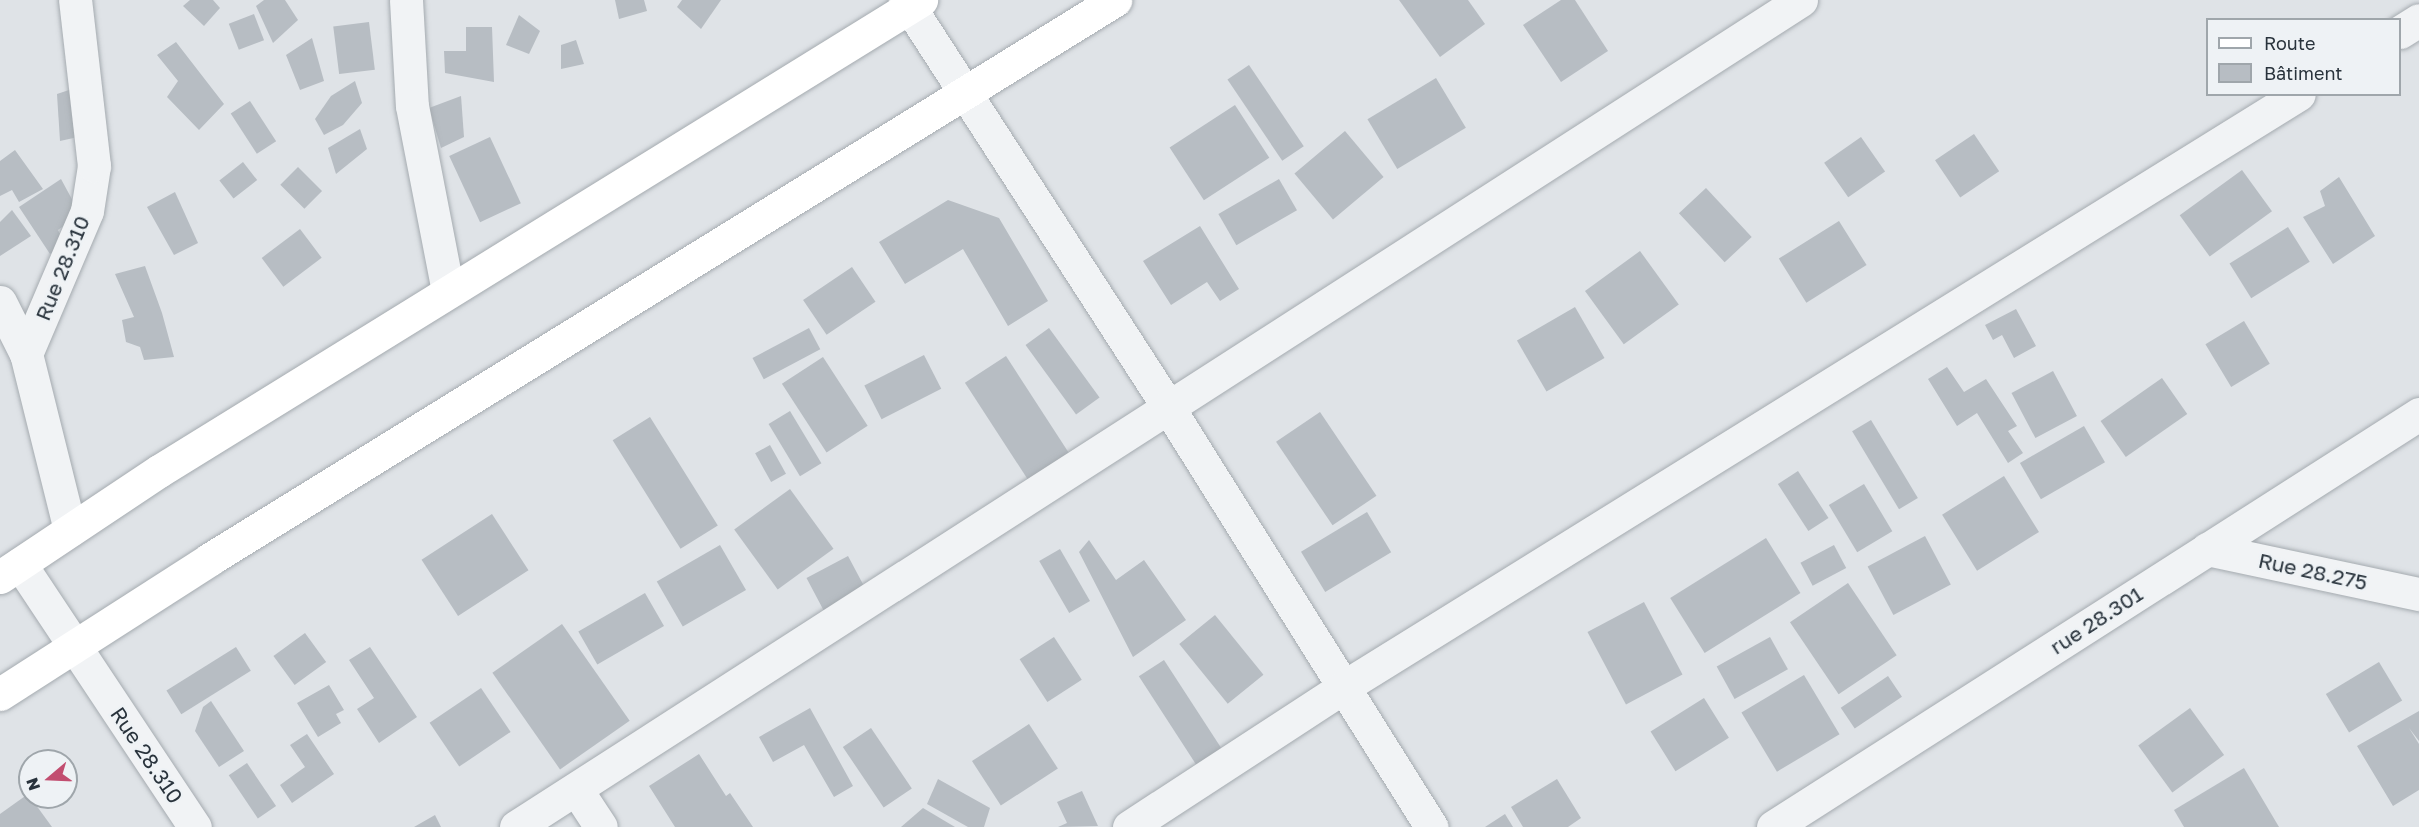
<!DOCTYPE html>
<html>
<head>
<meta charset="utf-8">
<style>
	body { margin:0 }
	#map { position:relative; width:2419px; height:827px; overflow:hidden; background:#dfe3e7; font-family:"Golos Text",sans-serif }
	div>[style] { position:absolute }
	.building>* { inset:0; background:#b7bdc3; transform-origin:0 0 }
	.roads { filter:drop-shadow(0 0 2px #a5abb0) drop-shadow(0 0 2px #a5abb0) }
	.minor>* { height:33px; margin:-16.5px; padding:0 16.5px; transform-origin:16.5px; border-radius:16.5px; background:#f1f3f5 }
	.secondary>* { height:33px; margin:-16.5px; padding:0 16.5px; transform-origin:16.5px; border-radius:16.5px; background:#fff }
	span { translate:-50% -50%; white-space:nowrap; text-align:center; line-height:1.15; -webkit-text-stroke:4.5px #eef2f5; paint-order:stroke }
	.street-label { font-size:21px; color:#29333c }
	.legend { position:absolute; left:2206px; top:18px; width:195px; height:78px; box-sizing:border-box; background:#eef2f5; border:2px solid #9fa6ab; margin:0; padding:8px 10px; list-style:none; font-size:18px; color:#29333c }
	.legend li { display:flex; align-items:center; gap:12px; height:30px }
	.legend b { width:30px; border:2px solid #9fa6ab }
	.north { position:absolute; left:18px; top:749px; width:60px; height:60px; box-sizing:border-box; background:#eef2f5; border:2px solid #9fa6ab; border-radius:50%; rotate:251deg; font-size:16px; font-weight:700; line-height:24px; text-align:center; color:#29333c }
	.north::after { content:''; display:block; margin:auto; width:21px; height:27px; background:#c24e70; clip-path:polygon(50% 0,100% 100%,50% 72%,0 100%) }
</style>
</head>
<body>
<div id="map">
	<div class="building">
		<i style="clip-path:polygon(190px 0,213px 0,220px 8px,204px 26px,183px 6px)"></i>
		<i style="clip-path:polygon(264px 0,285px 0,298px 20px,273px 43px,256px 6px)"></i>
		<i style="clip-path:polygon(615px 0,644px 0,647px 11px,619px 19px)"></i>
		<i style="clip-path:polygon(682px 0,721px 0,701px 29px,677px 7px)"></i>
		<i style="clip-path:polygon(1399px 0,1468px 0,1485px 24px,1440px 57px)"></i>
		<i style="clip-path:polygon(1561px 0,1575px 0,1608px 51px,1561px 82px,1523px 25px)"></i>
		<i style="left:254px;top:14px;width:28px;height:27px;rotate:69deg"></i>
		<i style="clip-path:polygon(519px 15px,540px 31px,529px 54px,506px 45px)"></i>
		<i style="left:369px;top:22px;width:48px;height:36px;rotate:83deg"></i>
		<i style="clip-path:polygon(466px 27px,492px 27px,494px 82px,445px 73px,444px 51px,466px 51px)"></i>
		<i style="clip-path:polygon(312px 38px,324px 81px,300px 90px,286px 55px)"></i>
		<i style="clip-path:polygon(576px 40px,584px 64px,561px 69px,561px 45px)"></i>
		<i style="clip-path:polygon(176px 42px,224px 104px,199px 130px,167px 97px,178px 81px,157px 55px)"></i>
		<i style="left:1249px;top:65px;width:98px;height:26px;rotate:56deg"></i>
		<i style="left:1436px;top:78px;width:58px;height:80px;rotate:59deg"></i>
		<i style="clip-path:polygon(355px 81px,362px 103px,343px 125px,324px 135px,315px 119px,331px 96px)"></i>
		<i style="clip-path:polygon(78px 87px,78px 137px,60px 141px,57px 94px)"></i>
		<i style="clip-path:polygon(461px 96px,464px 137px,441px 148px,429px 108px)"></i>
		<i style="left:250px;top:101px;width:48px;height:23px;rotate:57deg"></i>
		<i style="left:1235px;top:105px;width:63px;height:78px;rotate:57deg"></i>
		<i style="clip-path:polygon(360px 129px,367px 149px,336px 174px,328px 148px)"></i>
		<i style="left:1345px;top:131px;width:60px;height:66px;rotate:50deg"></i>
		<i style="left:1974px;top:134px;width:45px;height:47px;rotate:56deg"></i>
		<i style="left:490px;top:137px;width:73px;height:45px;rotate:65deg"></i>
		<i style="left:1861px;top:137px;width:42px;height:45px;rotate:55deg"></i>
		<i style="clip-path:polygon(15px 150px,43px 189px,19px 202px,12px 190px,0 196px,0 161px)"></i>
		<i style="left:243px;top:162px;width:23px;height:30px;rotate:52deg"></i>
		<i style="left:298px;top:167px;width:34px;height:25px;rotate:45deg"></i>
		<i style="left:2242px;top:170px;width:51px;height:77px;rotate:54deg"></i>
		<i style="clip-path:polygon(2339px 177px,2375px 236px,2333px 264px,2303px 217px,2325px 206px,2320px 191px)"></i>
		<i style="clip-path:polygon(61px 179px,80px 214px,58px 230px,65px 244px,50px 254px,19px 207px)"></i>
		<i style="left:1279px;top:179px;width:36px;height:70px;rotate:60deg"></i>
		<i style="left:1706px;top:188px;width:67px;height:37px;rotate:47deg"></i>
		<i style="clip-path:polygon(175px 192px,198px 243px,174px 255px,147px 207px)"></i>
		<i style="clip-path:polygon(948px 200px,999px 218px,1048px 301px,1008px 326px,963px 249px,905px 284px,879px 242px)"></i>
		<i style="clip-path:polygon(12px 210px,31px 236px,0 256px,0 222px)"></i>
		<i style="left:1839px;top:221px;width:52px;height:71px;rotate:58deg"></i>
		<i style="clip-path:polygon(1200px 226px,1239px 289px,1220px 301px,1207px 282px,1171px 305px,1143px 261px)"></i>
		<i style="left:2288px;top:227px;width:41px;height:69px;rotate:58deg"></i>
		<i style="left:300px;top:229px;width:36px;height:48px;rotate:53deg"></i>
		<i style="left:1640px;top:251px;width:66px;height:68px;rotate:54deg"></i>
		<i style="clip-path:polygon(145px 266px,162px 313px,174px 357px,144px 360px,140px 347px,126px 342px,122px 320px,134px 317px,115px 274px)"></i>
		<i style="left:852px;top:267px;width:42px;height:59px;rotate:56deg"></i>
		<i style="left:1575px;top:307px;width:59px;height:67px;rotate:60deg"></i>
		<i style="clip-path:polygon(2016px 309px,2036px 346px,2014px 358px,2002px 335px,1993px 340px,1985px 325px)"></i>
		<i style="left:2244px;top:321px;width:50px;height:45px;rotate:59deg"></i>
		<i style="left:809px;top:328px;width:24px;height:64px;rotate:62deg"></i>
		<i style="left:1049px;top:328px;width:86px;height:29px;rotate:54deg"></i>
		<i style="left:924px;top:355px;width:38px;height:67px;rotate:63deg"></i>
		<i style="left:1006px;top:356px;width:120px;height:49px;rotate:57deg"></i>
		<i style="left:823px;top:357px;width:82px;height:49px;rotate:57deg"></i>
		<i style="clip-path:polygon(1947px 367px,1964px 392px,1986px 379px,2017px 426px,2008px 431px,2023px 453px,2008px 463px,1977px 413px,1957px 426px,1928px 379px)"></i>
		<i style="left:2053px;top:371px;width:51px;height:47px;rotate:62deg"></i>
		<i style="left:2162px;top:378px;width:44px;height:75px;rotate:55deg"></i>
		<i style="left:790px;top:411px;width:61px;height:25px;rotate:59deg"></i>
		<i style="left:1320px;top:412px;width:101px;height:53px;rotate:56deg"></i>
		<i style="left:650px;top:417px;width:128px;height:44px;rotate:58deg"></i>
		<i style="left:1871px;top:420px;width:91px;height:22px;rotate:59deg"></i>
		<i style="left:2084px;top:426px;width:42px;height:74px;rotate:60deg"></i>
		<i style="left:770px;top:445px;width:33px;height:17px;rotate:61deg"></i>
		<i style="left:1798px;top:471px;width:56px;height:24px;rotate:57deg"></i>
		<i style="left:2004px;top:476px;width:66px;height:73px;rotate:58deg"></i>
		<i style="left:1864px;top:484px;width:55px;height:41px;rotate:59deg"></i>
		<i style="left:790px;top:489px;width:74px;height:69px;rotate:54deg"></i>
		<i style="left:1367px;top:512px;width:47px;height:77px;rotate:59deg"></i>
		<i style="left:492px;top:514px;width:67px;height:84px;rotate:57deg"></i>
		<i style="left:1925px;top:536px;width:55px;height:65px;rotate:62deg"></i>
		<i style="left:1766px;top:538px;width:65px;height:113px;rotate:58deg"></i>
		<i style="clip-path:polygon(1089px 540px,1116px 580px,1144px 560px,1186px 620px,1133px 657px,1079px 552px)"></i>
		<i style="left:720px;top:545px;width:52px;height:73px;rotate:60deg"></i>
		<i style="left:1834px;top:545px;width:26px;height:38px;rotate:62deg"></i>
		<i style="left:1060px;top:549px;width:60px;height:24px;rotate:60deg"></i>
		<i style="left:848px;top:556px;width:42px;height:47px;rotate:62deg"></i>
		<i style="left:1848px;top:583px;width:87px;height:70px;rotate:56deg"></i>
		<i style="left:645px;top:593px;width:38px;height:77px;rotate:60deg"></i>
		<i style="left:1644px;top:602px;width:82px;height:64px;rotate:62deg"></i>
		<i style="left:1215px;top:615px;width:77px;height:46px;rotate:51deg"></i>
		<i style="left:562px;top:624px;width:118px;height:85px;rotate:55deg"></i>
		<i style="left:305px;top:633px;width:36px;height:39px;rotate:54deg"></i>
		<i style="left:1054px;top:637px;width:51px;height:41px;rotate:57deg"></i>
		<i style="left:1770px;top:637px;width:37px;height:61px;rotate:61deg"></i>
		<i style="left:236px;top:647px;width:28px;height:82px;rotate:58deg"></i>
		<i style="clip-path:polygon(370px 647px,417px 717px,379px 743px,357px 709px,374px 698px,349px 660px)"></i>
		<i style="left:1164px;top:660px;width:111px;height:30px;rotate:57deg"></i>
		<i style="left:2379px;top:662px;width:45px;height:62px;rotate:59deg"></i>
		<i style="left:1804px;top:675px;width:69px;height:73px;rotate:59deg"></i>
		<i style="left:1888px;top:676px;width:25px;height:57px;rotate:56deg"></i>
		<i style="clip-path:polygon(329px 685px,344px 710px,336px 714px,341px 723px,318px 737px,297px 703px)"></i>
		<i style="left:481px;top:688px;width:53px;height:62px;rotate:56deg"></i>
		<i style="left:1704px;top:698px;width:47px;height:63px;rotate:58deg"></i>
		<i style="clip-path:polygon(211px 701px,244px 751px,219px 767px,195px 731px,203px 707px)"></i>
		<i style="clip-path:polygon(810px 708px,853px 786px,834px 797px,804px 745px,773px 762px,759px 737px)"></i>
		<i style="left:2190px;top:708px;width:58px;height:64px;rotate:54deg"></i>
		<i style="clip-path:polygon(2419px 711px,2419px 741px,2409px 728px,2419px 744px,2419px 790px,2393px 806px,2357px 746px)"></i>
		<i style="left:1029px;top:724px;width:53px;height:68px;rotate:57deg"></i>
		<i style="left:871px;top:728px;width:73px;height:34px;rotate:56deg"></i>
		<i style="clip-path:polygon(307px 734px,334px 774px,292px 803px,280px 785px,305px 767px,290px 745px)"></i>
		<i style="clip-path:polygon(699px 754px,726px 796px,730px 793px,753px 827px,675px 827px,649px 786px)"></i>
		<i style="left:247px;top:763px;width:52px;height:22px;rotate:56deg"></i>
		<i style="clip-path:polygon(2244px 768px,2279px 827px,2184px 827px,2174px 810px)"></i>
		<i style="clip-path:polygon(938px 779px,990px 808px,984px 827px,968px 827px,927px 804px)"></i>
		<i style="clip-path:polygon(1557px 779px,1581px 818px,1568px 827px,1523px 827px,1511px 807px)"></i>
		<i style="clip-path:polygon(1082px 791px,1098px 826px,1058px 827px,1067px 823px,1057px 802px)"></i>
		<i style="clip-path:polygon(28px 794px,52px 827px,0 827px,0 814px)"></i>
		<i style="clip-path:polygon(923px 808px,955px 827px,901px 827px)"></i>
		<i style="clip-path:polygon(1505px 814px,1513px 827px,1485px 827px)"></i>
		<i style="clip-path:polygon(435px 815px,441px 827px,414px 827px)"></i>
	</div>
	<div class="roads">
		<div class="minor">
			<i style="left:406px;top:0;width:106px;rotate:86.8deg"></i>
			<i style="left:412px;top:106px;width:188px;rotate:79deg"></i>
			<i style="left:905px;top:0;width:485px;rotate:57.1deg"></i>
			<i style="left:1168px;top:407px;width:496px;rotate:57.9deg"></i>
			<i style="left:2400px;top:32px;width:22px;rotate:-32deg"></i>
			<i style="left:0;top:302px;width:58px;rotate:63.4deg"></i>
			<i style="left:70px;top:530px;width:181px;rotate:-104deg"></i>
			<i style="left:26px;top:354px;width:155px;rotate:-66.9deg"></i>
			<i style="left:87px;top:211px;width:46px;rotate:-81.2deg"></i>
			<i style="left:94px;top:166px;width:167px;rotate:-96.5deg"></i>
			<i style="left:2207px;top:549px;width:217px;rotate:12deg"></i>
			<i style="left:20px;top:564px;width:316px;rotate:56.4deg"></i>
			<i style="left:576px;top:789px;width:45px;rotate:56.7deg"></i>
			<i style="left:516px;top:827px;width:1528px;rotate:-32.76deg"></i>
			<i style="left:1129px;top:827px;width:254px;rotate:-33.1deg"></i>
			<i style="left:1342px;top:688px;width:1126px;rotate:-31.83deg"></i>
			<i style="left:1773px;top:827px;width:767px;rotate:-32.59deg"></i>
		</div>
		<div class="secondary">
			<i style="left:0;top:577px;width:191px;rotate:-33.7deg"></i>
			<i style="left:159px;top:471px;width:896px;rotate:-31.72deg"></i>
			<i style="left:0;top:694px;width:250px;rotate:-32.7deg"></i>
			<i style="left:210px;top:559px;width:1064px;rotate:-31.7deg"></i>
		</div>
	</div>
	<div class="street-label">
		<span style="left:62px;top:268px;rotate:-68deg">Rue 28.310</span>
		<span style="left:2313px;top:571px;rotate:12deg">Rue 28.275</span>
		<span style="left:2096px;top:620px;rotate:-33deg">rue 28.301</span>
		<span style="left:147px;top:755px;rotate:56deg">Rue 28.310</span>
	</div>
	<ul class="legend">
	<li><b style="height:8px;background:#fff"></b>Route</li>
	<li><b style="height:16px;background:#b7bdc3"></b>Bâtiment</li>
	</ul>
	<div class="north">N</div>
</div>
</body>
</html>
